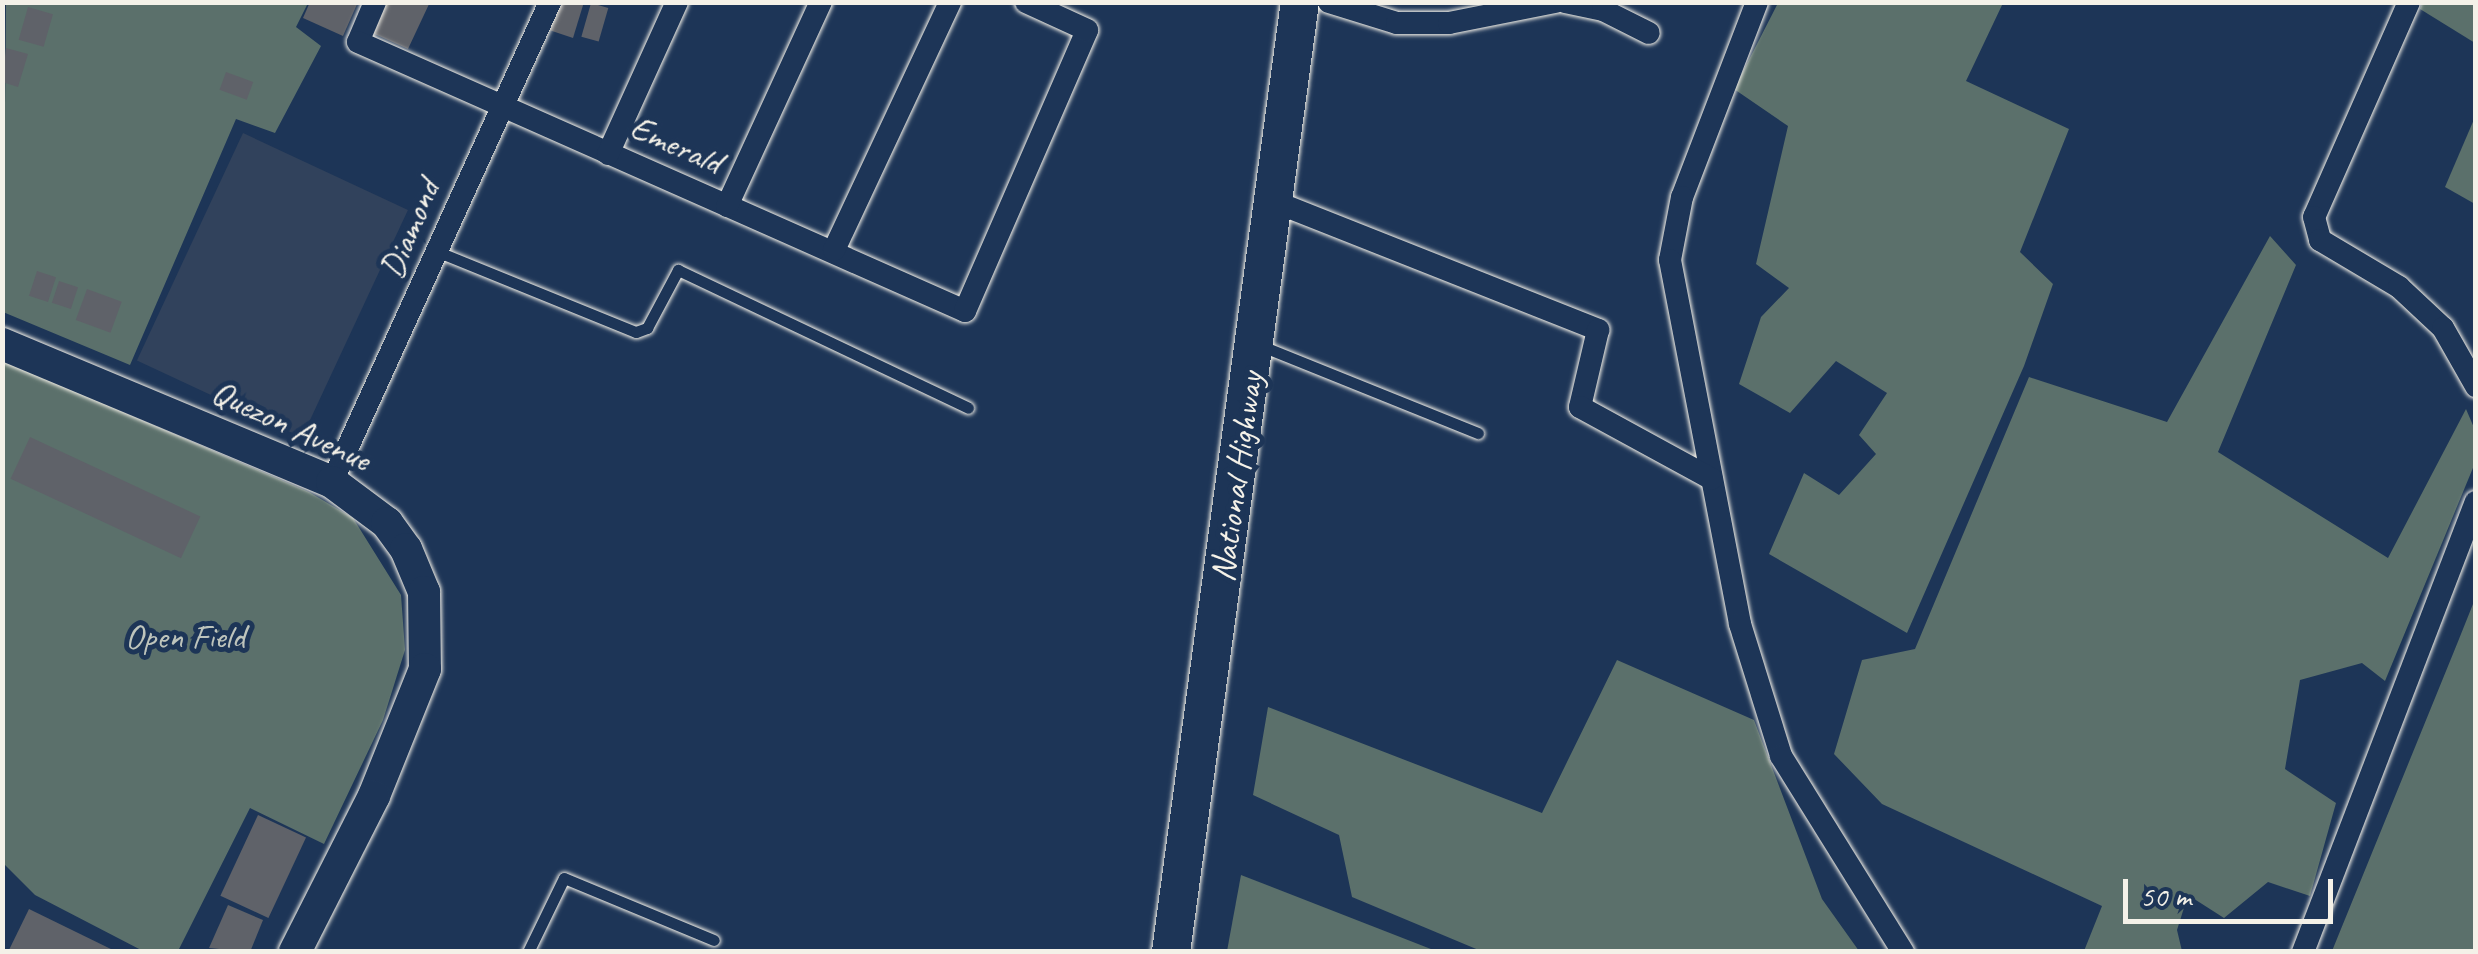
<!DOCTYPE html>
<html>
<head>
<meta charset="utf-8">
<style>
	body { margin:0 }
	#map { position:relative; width:2478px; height:954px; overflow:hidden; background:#1d3557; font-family:Caveat,sans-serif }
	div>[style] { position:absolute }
	.built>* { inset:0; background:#31425c; transform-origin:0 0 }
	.green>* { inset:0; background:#5b706b }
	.building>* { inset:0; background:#5f6269; transform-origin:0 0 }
	.roads { filter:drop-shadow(0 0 2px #f4f1e8) drop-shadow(0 0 2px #f4f1e8) }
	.lane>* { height:11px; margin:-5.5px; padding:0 5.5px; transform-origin:5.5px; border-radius:5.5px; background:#1d3557 }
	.street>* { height:22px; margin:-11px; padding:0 11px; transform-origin:11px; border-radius:11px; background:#1d3557 }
	.secondary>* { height:32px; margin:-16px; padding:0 16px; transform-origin:16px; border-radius:16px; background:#1d3557 }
	.primary>* { height:38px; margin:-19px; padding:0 19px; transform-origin:19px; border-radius:19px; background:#1d3557 }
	span { translate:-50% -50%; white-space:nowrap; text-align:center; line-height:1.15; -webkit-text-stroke:10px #1d3557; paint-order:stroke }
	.street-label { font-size:35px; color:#f4f1e8 }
	.park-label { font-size:35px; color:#bec4bc }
	.frame { position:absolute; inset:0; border:5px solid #f4f1e8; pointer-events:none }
	.scale { position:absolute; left:2123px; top:879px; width:210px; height:45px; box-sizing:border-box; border:5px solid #f4f1e8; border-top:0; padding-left:12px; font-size:30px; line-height:35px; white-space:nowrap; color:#f4f1e8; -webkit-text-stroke:8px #1d3557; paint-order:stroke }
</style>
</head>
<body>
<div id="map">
	<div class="built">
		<i style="left:243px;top:133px;width:182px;height:251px;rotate:25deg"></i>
	</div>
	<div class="green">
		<i style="clip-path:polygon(6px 2px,308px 3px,296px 27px,321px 46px,275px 133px,236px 119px,130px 365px,3px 312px)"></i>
		<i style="clip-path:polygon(1778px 3px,2003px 3px,1966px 81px,2069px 129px,2020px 252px,2053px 284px,2024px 366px,1907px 633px,1769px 554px,1804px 473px,1839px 495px,1876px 454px,1859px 435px,1887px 393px,1836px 361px,1790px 413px,1739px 384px,1761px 317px,1789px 288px,1756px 264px,1788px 126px,1734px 89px)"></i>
		<i style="clip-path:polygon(2422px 3px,2475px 3px,2475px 43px,2420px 9px)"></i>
		<i style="clip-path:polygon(2475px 117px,2475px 204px,2445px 187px)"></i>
		<i style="clip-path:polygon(2270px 236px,2296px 265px,2218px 452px,2388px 558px,2466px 409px,2475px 430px,2475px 463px,2385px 681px,2362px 663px,2300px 680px,2285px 769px,2336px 803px,2310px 896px,2268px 882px,2224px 918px,2188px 895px,2177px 930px,2182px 951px,2084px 951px,2102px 906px,1882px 804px,1834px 754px,1862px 660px,1915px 649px,2029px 377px,2167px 422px)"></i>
		<i style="clip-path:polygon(2px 360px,309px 492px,353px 518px,401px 595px,405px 650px,383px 720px,324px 844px,250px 808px,178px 951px,143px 951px,35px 895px,3px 863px)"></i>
		<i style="clip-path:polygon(2475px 599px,2475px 951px,2332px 951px,2457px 644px)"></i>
		<i style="clip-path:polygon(1617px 660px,1754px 720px,1822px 899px,1859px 951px,1481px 951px,1352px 897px,1339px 835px,1253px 795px,1268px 707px,1542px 813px)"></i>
		<i style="clip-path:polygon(1241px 875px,1436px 951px,1227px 951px)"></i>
	</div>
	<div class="building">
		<i style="clip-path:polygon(310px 2px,358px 2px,343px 36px,303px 18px)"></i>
		<i style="clip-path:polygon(384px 2px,430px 2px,408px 49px,370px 32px)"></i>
		<i style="clip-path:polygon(571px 2px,584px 2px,573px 38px,549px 30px,557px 3px)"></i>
		<i style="left:591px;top:3px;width:18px;height:35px;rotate:16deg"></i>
		<i style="left:28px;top:7px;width:26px;height:34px;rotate:16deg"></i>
		<i style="clip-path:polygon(6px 48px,28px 54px,18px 87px,2px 82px)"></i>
		<i style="left:226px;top:72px;width:29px;height:19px;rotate:20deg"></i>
		<i style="left:37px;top:271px;width:20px;height:26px;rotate:18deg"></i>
		<i style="left:59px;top:281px;width:20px;height:23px;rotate:18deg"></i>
		<i style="left:87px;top:289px;width:37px;height:33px;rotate:20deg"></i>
		<i style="left:30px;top:437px;width:188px;height:46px;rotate:25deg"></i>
		<i style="left:258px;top:815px;width:53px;height:89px;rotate:25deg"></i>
		<i style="clip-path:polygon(228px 905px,263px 920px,250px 952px,209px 948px)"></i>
		<i style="clip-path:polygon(29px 909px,117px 952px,8px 952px)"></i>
	</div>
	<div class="roads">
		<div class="lane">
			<i style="left:441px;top:253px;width:210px;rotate:22.1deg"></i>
			<i style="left:636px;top:332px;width:12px;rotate:-20deg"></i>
			<i style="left:647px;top:328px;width:66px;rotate:-61.9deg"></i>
			<i style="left:678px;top:270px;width:321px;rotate:25.4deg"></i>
			<i style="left:1259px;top:345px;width:236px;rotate:21.9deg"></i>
			<i style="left:528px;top:952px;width:82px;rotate:-64.1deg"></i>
			<i style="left:564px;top:878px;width:162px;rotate:22.5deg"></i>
		</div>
		<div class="street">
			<i style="left:375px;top:2px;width:43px;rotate:113deg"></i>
			<i style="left:358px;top:42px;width:664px;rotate:23.9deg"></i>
			<i style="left:965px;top:311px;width:306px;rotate:-66.5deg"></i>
			<i style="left:1087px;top:30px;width:67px;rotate:-155.3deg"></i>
			<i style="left:1329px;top:2px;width:71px;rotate:17.2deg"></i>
			<i style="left:1397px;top:23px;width:52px"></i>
			<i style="left:1449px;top:23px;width:108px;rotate:-11.2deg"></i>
			<i style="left:1565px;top:2px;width:39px;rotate:12deg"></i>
			<i style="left:1603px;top:10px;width:51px;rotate:26.6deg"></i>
			<i style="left:1757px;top:2px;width:209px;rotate:111deg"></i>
			<i style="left:1682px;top:197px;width:64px;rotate:100.8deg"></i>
			<i style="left:1670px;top:260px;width:371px;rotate:79.1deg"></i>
			<i style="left:1740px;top:624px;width:138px;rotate:72.7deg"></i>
			<i style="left:1781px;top:756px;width:231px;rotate:58.1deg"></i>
			<i style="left:2409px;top:2px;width:235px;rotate:113.8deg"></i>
			<i style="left:2314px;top:217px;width:24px;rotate:75deg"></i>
			<i style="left:2320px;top:240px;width:92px;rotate:30.7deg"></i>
			<i style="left:2399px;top:287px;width:60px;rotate:43deg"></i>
			<i style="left:2443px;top:328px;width:67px;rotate:60.4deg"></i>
			<i style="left:608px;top:154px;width:167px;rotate:-65.6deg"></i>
			<i style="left:1273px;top:201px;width:350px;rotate:21.6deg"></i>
			<i style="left:1598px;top:330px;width:79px;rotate:103.2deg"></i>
			<i style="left:1580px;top:407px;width:150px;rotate:28.6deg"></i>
			<i style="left:727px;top:206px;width:225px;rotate:-65.3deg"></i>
			<i style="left:834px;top:250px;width:274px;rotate:-64.9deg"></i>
			<i style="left:332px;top:482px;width:527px;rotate:-65.57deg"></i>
			<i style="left:2303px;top:952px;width:482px;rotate:-69deg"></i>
		</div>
		<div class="secondary">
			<i style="left:2px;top:344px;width:358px;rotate:22.7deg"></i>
			<i style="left:332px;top:482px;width:69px;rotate:36.7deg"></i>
			<i style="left:387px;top:523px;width:32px;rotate:54deg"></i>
			<i style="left:406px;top:549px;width:47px;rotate:67.3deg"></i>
			<i style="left:424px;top:592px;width:77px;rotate:89.3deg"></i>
			<i style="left:425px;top:669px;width:137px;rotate:111.9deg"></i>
			<i style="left:374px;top:796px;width:175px;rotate:116.9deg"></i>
		</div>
		<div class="primary">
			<i style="left:1171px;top:952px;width:959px;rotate:-82.27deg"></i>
		</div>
	</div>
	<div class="street-label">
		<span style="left:676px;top:145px;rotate:24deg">Emerald</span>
		<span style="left:410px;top:229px;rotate:-67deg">Diamond</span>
		<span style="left:291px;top:426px;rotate:25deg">Quezon Avenue</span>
		<span style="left:1237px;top:477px;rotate:-82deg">National Highway</span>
	</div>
	<div class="park-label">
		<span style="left:185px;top:637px">Open Field</span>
	</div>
	<div class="frame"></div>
	<div class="scale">50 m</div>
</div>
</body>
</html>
